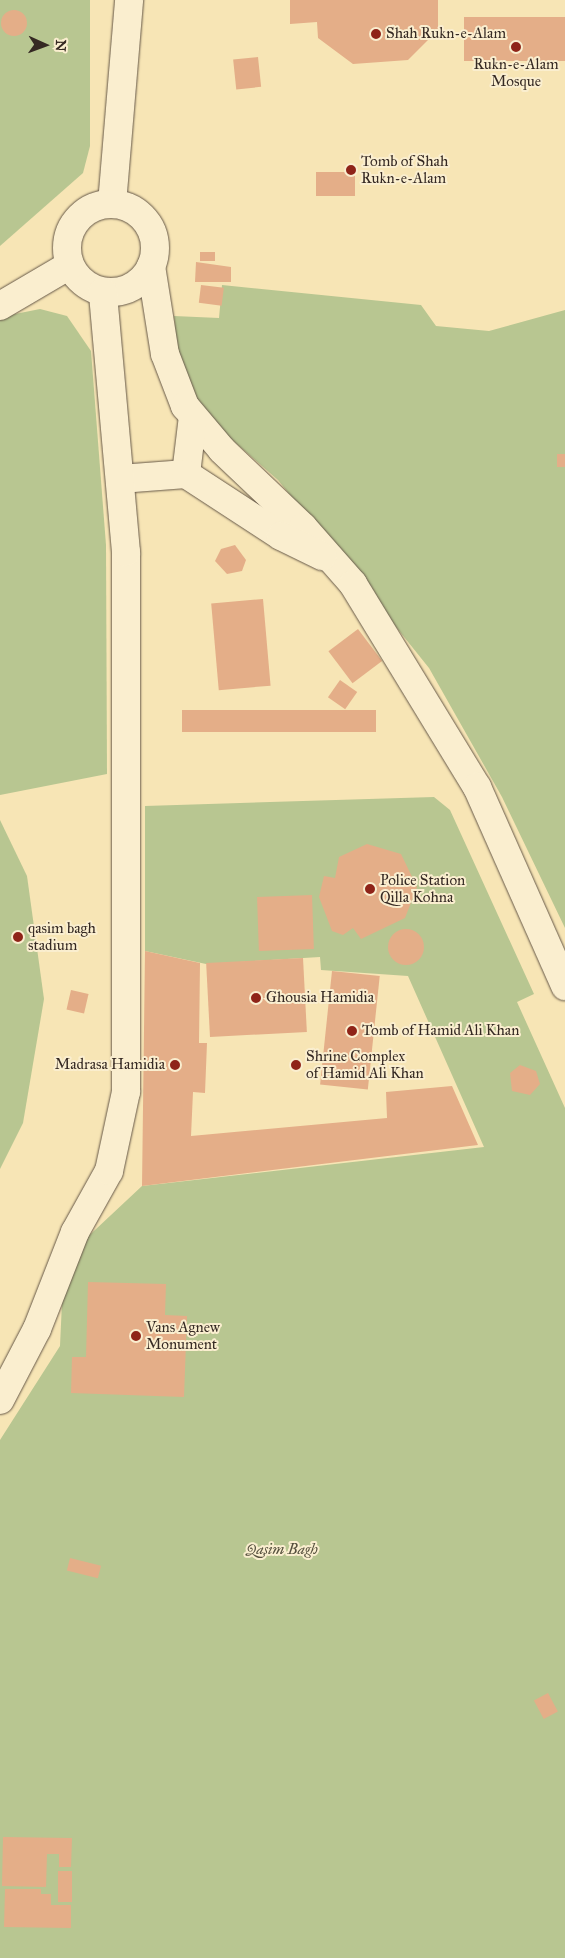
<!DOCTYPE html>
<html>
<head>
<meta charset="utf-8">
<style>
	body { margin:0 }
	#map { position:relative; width:565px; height:1958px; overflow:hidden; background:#f7e5b5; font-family:"IM FELL Great Primer",serif }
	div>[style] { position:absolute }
	.green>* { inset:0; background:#b8c691 }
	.building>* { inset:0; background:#e4ae88; transform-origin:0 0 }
	.round { border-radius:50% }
	.roads { filter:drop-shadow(0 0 1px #665848) drop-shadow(0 0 1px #665848) }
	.minor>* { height:28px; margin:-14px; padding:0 14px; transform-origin:14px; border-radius:14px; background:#faeecf }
	.minor>.ring { margin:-14px; padding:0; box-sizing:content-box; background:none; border:28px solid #faeecf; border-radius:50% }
	.dots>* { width:14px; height:14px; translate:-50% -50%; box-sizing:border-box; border:2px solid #faeecf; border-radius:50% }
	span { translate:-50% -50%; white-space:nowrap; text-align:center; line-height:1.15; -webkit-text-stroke:4px #faeecf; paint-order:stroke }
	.poi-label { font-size:15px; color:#352923 }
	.left { translate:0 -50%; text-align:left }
	.right { translate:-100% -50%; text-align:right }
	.park-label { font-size:15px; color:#56503e; font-style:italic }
	.north { position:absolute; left:20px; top:20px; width:50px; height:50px; -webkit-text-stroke:4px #faeecf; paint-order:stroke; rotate:92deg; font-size:14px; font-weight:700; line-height:20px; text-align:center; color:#352923 }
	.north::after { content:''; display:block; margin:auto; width:18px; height:22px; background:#352923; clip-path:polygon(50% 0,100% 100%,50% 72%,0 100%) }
</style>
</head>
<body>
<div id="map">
	<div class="green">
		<i style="clip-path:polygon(0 0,90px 0,90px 146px,83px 173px,0 246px)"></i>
		<i style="clip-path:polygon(222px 285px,421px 305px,436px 326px,489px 331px,565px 310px,565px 928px,502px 797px,429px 668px,278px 480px,205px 416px,195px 399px,177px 351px,174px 316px,219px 318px)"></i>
		<i style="clip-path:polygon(40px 309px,67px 316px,91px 351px,106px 545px,107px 774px,0 795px,0 317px)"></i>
		<i style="clip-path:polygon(434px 797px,450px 810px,534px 994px,517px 1002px,565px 1108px,565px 1958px,0 1958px,0 1440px,60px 1346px,64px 1259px,142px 1186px,484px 1147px,408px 976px,321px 970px,320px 957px,206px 964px,145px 951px,145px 806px)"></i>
		<i style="clip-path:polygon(0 820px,27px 876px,44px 999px,23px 1123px,0 1169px)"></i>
	</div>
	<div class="building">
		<i style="clip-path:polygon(290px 0,438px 0,438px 30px,408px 60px,353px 64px,318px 38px,317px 22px,290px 24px)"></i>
		<i class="round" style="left:1px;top:10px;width:26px;height:26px"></i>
		<i style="left:565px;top:17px;width:44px;height:101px;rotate:90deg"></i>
		<i style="left:258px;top:57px;width:30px;height:25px;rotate:84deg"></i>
		<i style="left:355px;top:172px;width:24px;height:39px;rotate:90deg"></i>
		<i style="left:200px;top:252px;width:15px;height:9px"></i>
		<i style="clip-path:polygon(196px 262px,231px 267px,231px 282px,195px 282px)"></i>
		<i style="left:201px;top:285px;width:23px;height:18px;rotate:7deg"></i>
		<i style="left:557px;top:454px;width:8px;height:13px"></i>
		<i style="clip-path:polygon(235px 545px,246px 560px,242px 571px,227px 574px,215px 561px,221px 549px)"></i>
		<i style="left:263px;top:599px;width:87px;height:52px;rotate:85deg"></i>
		<i style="left:358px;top:629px;width:40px;height:37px;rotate:53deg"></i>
		<i style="left:340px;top:680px;width:21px;height:21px;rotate:35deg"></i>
		<i style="left:182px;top:710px;width:194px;height:22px"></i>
		<i style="clip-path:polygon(367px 844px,401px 854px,417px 887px,405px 918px,361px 939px,353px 928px,343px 935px,332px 931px,319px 897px,324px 876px,335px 878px,339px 857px)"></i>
		<i style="left:312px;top:895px;width:54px;height:55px;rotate:88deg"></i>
		<i class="round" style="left:388px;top:929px;width:36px;height:36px"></i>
		<i style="clip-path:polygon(145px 951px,200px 963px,199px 1043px,207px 1043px,205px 1093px,193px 1092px,191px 1136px,387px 1118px,386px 1092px,452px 1086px,478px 1145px,142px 1186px)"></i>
		<i style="left:303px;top:958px;width:74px;height:97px;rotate:87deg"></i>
		<i style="left:332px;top:971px;width:48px;height:114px;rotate:6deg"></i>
		<i style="left:71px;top:990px;width:18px;height:20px;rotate:13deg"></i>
		<i style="clip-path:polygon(520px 1065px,536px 1071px,540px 1084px,530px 1095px,512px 1091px,510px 1073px)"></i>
		<i style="clip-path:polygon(88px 1282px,166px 1284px,165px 1315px,187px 1316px,184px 1397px,71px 1393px,72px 1357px,86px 1357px)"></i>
		<i style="left:70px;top:1558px;width:32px;height:13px;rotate:14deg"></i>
		<i style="left:548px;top:1693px;width:21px;height:16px;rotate:62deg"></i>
		<i style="clip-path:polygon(3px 1837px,72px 1838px,71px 1867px,59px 1867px,59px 1854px,47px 1854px,46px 1887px,2px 1886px)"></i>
		<i style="left:58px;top:1871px;width:14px;height:31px"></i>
		<i style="clip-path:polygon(5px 1889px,41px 1889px,41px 1894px,51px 1894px,51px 1905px,71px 1905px,71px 1928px,4px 1927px)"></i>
	</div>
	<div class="roads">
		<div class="minor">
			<i style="left:112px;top:204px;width:205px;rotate:-85.2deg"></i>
			<i class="ring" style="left:67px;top:204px;width:60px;height:60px"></i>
			<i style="left:151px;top:266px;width:89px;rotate:81deg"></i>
			<i style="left:165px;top:354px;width:56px;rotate:69deg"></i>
			<i style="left:185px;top:406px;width:57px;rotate:49.9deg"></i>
			<i style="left:222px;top:450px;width:112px;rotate:43.5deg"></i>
			<i style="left:303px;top:527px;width:76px;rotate:48.7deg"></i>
			<i style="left:353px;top:584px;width:238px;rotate:58.6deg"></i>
			<i style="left:477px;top:787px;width:218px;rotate:66.1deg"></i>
			<i style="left:0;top:306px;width:81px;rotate:-30.4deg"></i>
			<i style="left:186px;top:474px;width:58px;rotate:-83.1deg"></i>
			<i style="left:120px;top:479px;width:66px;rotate:-4.3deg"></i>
			<i style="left:186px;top:474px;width:113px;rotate:33.1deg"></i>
			<i style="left:281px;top:536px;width:46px;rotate:26deg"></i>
			<i style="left:0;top:1400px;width:80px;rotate:-62.5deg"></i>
			<i style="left:37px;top:1329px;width:104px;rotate:-68.6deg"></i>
			<i style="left:75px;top:1232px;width:70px;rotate:-60.9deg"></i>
			<i style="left:109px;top:1171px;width:81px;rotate:-77.9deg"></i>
			<i style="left:126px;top:1092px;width:540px;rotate:-90deg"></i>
			<i style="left:126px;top:552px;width:261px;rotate:-95.1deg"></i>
		</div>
	</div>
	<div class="dots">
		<i style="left:376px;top:34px;background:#8f2418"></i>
		<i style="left:516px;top:47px;background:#8f2418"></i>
		<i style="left:351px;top:170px;background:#8f2418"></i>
		<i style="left:370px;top:889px;background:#8f2418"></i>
		<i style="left:18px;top:937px;background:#8f2418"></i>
		<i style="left:256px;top:998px;background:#8f2418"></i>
		<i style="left:352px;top:1031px;background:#8f2418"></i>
		<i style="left:175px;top:1065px;background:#8f2418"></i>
		<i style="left:296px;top:1065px;background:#8f2418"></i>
		<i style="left:136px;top:1336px;background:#8f2418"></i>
	</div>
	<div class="poi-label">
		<span class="left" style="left:386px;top:34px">Shah Rukn-e-Alam</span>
		<span style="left:516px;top:73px">Rukn-e-Alam<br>Mosque</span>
		<span class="left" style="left:361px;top:170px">Tomb of Shah<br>Rukn-e-Alam</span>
		<span class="left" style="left:380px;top:889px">Police Station<br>Qilla Kohna</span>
		<span class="left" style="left:28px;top:937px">qasim bagh<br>stadium</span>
		<span class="left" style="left:266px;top:998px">Ghousia Hamidia</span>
		<span class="left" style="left:362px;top:1031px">Tomb of Hamid Ali Khan</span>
		<span class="left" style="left:306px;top:1065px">Shrine Complex<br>of Hamid Ali Khan</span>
		<span class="right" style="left:165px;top:1065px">Madrasa Hamidia</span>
		<span class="left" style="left:146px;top:1336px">Vans Agnew<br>Monument</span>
	</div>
	<div class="park-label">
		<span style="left:282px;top:1550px">Qasim Bagh</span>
	</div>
	<div class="north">N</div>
</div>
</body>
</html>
